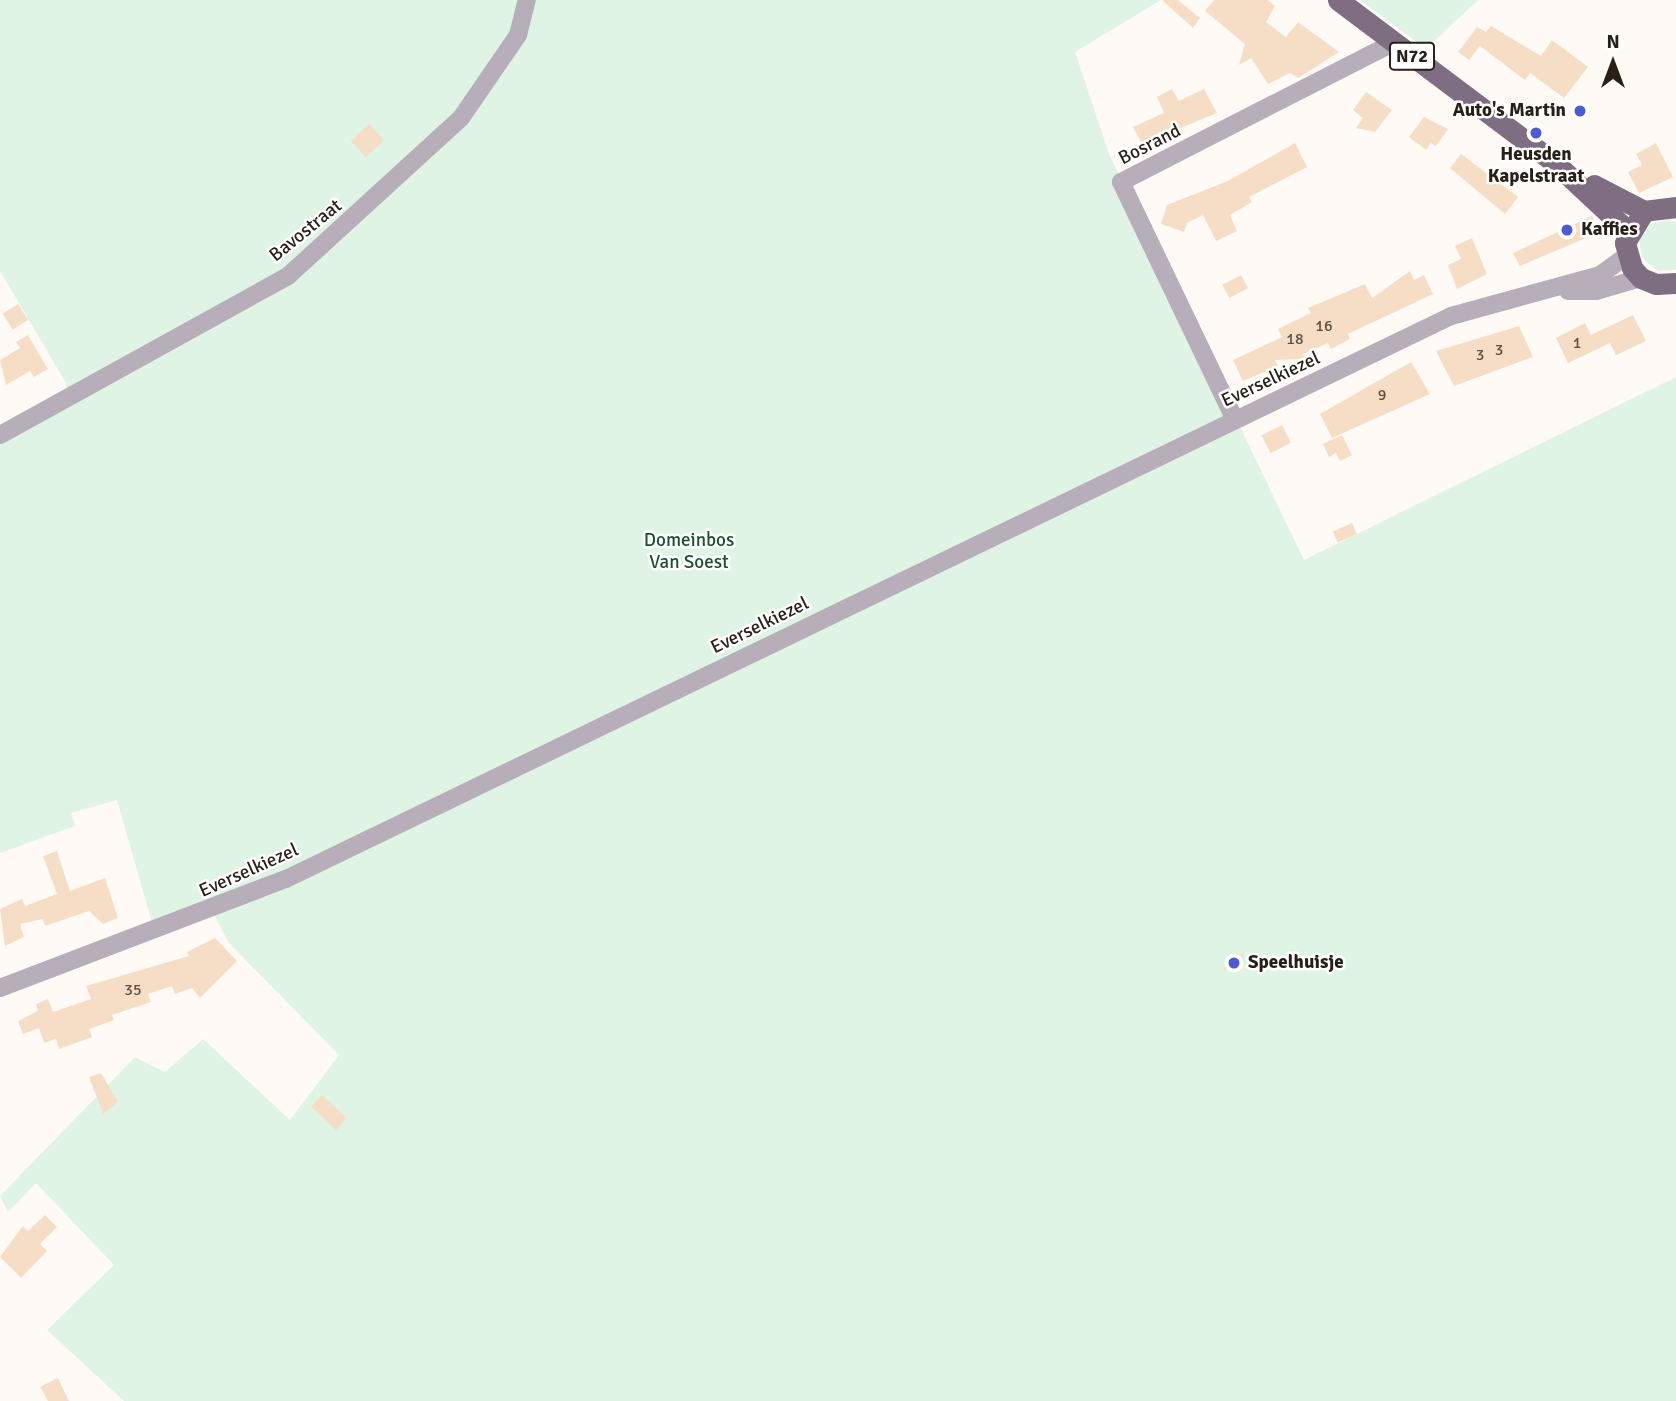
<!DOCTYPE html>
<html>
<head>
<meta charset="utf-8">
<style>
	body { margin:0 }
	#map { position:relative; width:1676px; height:1401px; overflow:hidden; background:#fffaf5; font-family:Signika,sans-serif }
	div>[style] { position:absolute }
	.green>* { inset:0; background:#dff4e5 }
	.building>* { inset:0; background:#f6dec6; transform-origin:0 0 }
	.minor>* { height:18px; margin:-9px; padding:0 9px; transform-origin:9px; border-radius:9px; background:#b7aeb9 }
	.major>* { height:21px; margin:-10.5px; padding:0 10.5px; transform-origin:10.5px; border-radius:10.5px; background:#7f6e81 }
	.dots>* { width:19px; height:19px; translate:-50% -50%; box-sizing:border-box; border:4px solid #fff; border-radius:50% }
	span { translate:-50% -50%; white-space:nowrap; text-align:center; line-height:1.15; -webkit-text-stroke:5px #fff; paint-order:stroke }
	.number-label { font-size:16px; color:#5c4f42 }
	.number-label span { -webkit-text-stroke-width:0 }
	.shield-label span { padding:2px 5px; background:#fff; border:2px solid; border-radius:5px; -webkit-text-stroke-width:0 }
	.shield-label { font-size:18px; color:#281f16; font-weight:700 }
	.poi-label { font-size:19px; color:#281f16; font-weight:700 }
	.right { translate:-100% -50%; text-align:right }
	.left { translate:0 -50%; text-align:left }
	.street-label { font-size:19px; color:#281f16 }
	.park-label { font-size:19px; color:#1e4f33 }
	.north { position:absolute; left:1578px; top:28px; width:70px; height:70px; -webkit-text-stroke:5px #fff; paint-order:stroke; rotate:0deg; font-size:19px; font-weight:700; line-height:28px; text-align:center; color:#281f16 }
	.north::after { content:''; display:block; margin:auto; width:24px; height:32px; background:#281f16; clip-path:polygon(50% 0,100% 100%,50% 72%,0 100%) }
</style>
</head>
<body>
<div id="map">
	<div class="green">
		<i style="clip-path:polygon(0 0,1161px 0,1075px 52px,1109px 154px,1304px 560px,1676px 377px,1676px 1401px,124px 1401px,47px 1330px,114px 1265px,36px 1183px,8px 1212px,0 1196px,135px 1057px,165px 1072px,203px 1039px,290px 1120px,339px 1055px,229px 943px,209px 905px,153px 926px,117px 800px,71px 813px,75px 826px,0 853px,0 444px,66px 404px,66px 383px,0 271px)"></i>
		<i style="clip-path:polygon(1360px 0,1478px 0,1426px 49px)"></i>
		<i style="clip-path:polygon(1669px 220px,1676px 222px,1676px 270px,1658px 271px,1642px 258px,1639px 240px,1651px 224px)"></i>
	</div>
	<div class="building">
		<i style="clip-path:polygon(1162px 0,1178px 0,1200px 18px,1193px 28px)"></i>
		<i style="clip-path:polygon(1214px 0,1268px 0,1275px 6px,1266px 22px,1286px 37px,1298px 22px,1339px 52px,1298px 78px,1290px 73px,1268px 84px,1251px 58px,1239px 65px,1245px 44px,1205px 11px)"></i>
		<i style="clip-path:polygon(1491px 26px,1541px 56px,1552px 40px,1588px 67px,1564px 98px,1530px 73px,1525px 80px,1480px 46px,1469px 60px,1458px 52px,1477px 27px,1486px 32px)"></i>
		<i style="clip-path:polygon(1172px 89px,1179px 101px,1204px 89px,1217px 113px,1142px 144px,1133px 127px,1164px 113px,1157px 97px)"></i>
		<i style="clip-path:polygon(1366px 92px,1392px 110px,1375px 132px,1356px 128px,1363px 118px,1353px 110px)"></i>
		<i style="clip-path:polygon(1424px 117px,1448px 129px,1436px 146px,1431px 143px,1426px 150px,1409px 137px)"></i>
		<i style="left:369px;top:124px;width:22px;height:25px;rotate:47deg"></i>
		<i style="clip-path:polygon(1295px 143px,1307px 167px,1249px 197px,1252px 202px,1230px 215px,1237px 231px,1216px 241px,1203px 215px,1187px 223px,1184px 232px,1161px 224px,1167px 205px,1228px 181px)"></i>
		<i style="clip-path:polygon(1656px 143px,1673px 177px,1639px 193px,1628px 172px,1642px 165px,1636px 154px)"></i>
		<i style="clip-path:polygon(1461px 154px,1518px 197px,1505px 214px,1450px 168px)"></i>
		<i style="clip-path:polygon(1592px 216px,1600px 232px,1520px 266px,1513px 253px)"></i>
		<i style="clip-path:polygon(1472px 238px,1487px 274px,1457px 289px,1448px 265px,1461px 259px,1455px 246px)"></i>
		<i style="clip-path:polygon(1410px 271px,1414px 280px,1424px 275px,1433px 294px,1348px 334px,1350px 339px,1331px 349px,1328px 343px,1303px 354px,1305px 359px,1275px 360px,1278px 366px,1243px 381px,1233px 360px,1282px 337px,1278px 329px,1311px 313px,1308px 308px,1365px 284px,1372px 298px)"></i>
		<i style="left:1241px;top:275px;width:15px;height:21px;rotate:62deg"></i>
		<i style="left:18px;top:304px;width:19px;height:18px;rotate:58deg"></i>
		<i style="clip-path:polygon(1633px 315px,1646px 341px,1616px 355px,1610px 343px,1568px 363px,1556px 338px,1585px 323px,1591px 335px)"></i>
		<i style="clip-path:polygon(1519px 326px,1533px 357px,1454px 386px,1436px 351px)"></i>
		<i style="clip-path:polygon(28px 335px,48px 369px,34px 377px,30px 371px,6px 385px,0 360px,20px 348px,16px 342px)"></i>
		<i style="clip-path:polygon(1411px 362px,1430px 394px,1332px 438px,1320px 414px)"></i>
		<i style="left:1282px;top:425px;width:20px;height:23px;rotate:63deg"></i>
		<i style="clip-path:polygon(1342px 435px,1352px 455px,1340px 461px,1336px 453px,1329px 457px,1323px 444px)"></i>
		<i style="left:1352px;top:523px;width:12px;height:21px;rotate:66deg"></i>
		<i style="clip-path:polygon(57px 851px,70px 891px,105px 878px,118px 918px,103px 924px,89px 911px,45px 926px,43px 919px,20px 924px,24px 937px,5px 946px,0 909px,22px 899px,25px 906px,57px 894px,43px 856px)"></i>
		<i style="clip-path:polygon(215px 938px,237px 961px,200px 998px,192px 988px,175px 994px,172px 986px,148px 994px,151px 1002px,112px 1015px,114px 1020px,89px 1029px,92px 1037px,59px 1049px,56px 1039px,44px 1043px,39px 1028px,23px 1034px,18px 1021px,38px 1011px,36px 1004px,48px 999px,53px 1012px,91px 999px,86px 986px,189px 956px,187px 952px)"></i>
		<i style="clip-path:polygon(1244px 953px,1243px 965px,1223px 970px,1227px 960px)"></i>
		<i style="clip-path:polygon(101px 1073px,118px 1102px,103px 1114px,89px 1077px)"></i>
		<i style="left:322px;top:1095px;width:34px;height:16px;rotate:43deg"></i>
		<i style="clip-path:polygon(45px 1215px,57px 1227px,40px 1244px,47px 1251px,21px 1278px,0 1257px,23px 1226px,28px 1231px)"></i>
		<i style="clip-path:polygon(58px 1378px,69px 1401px,48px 1401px,40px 1387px)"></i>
	</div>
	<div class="minor">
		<i style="left:1568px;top:291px;width:28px"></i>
		<i style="left:1596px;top:291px;width:47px;rotate:-16.1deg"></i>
		<i style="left:1235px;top:420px;width:264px;rotate:-115.6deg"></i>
		<i style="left:1121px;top:182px;width:307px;rotate:-27.1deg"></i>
		<i style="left:0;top:435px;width:329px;rotate:-28.9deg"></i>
		<i style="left:288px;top:276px;width:234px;rotate:-42.4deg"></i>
		<i style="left:461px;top:118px;width:101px;rotate:-55.5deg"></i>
		<i style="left:518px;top:35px;width:36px;rotate:-76deg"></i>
		<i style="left:0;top:988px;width:306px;rotate:-20.9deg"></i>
		<i style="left:286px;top:879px;width:1294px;rotate:-25.79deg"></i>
		<i style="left:1451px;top:316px;width:155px;rotate:-15.4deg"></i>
		<i style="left:1600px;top:275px;width:32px;rotate:-36deg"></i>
	</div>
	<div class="major">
		<i style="left:1338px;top:0;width:271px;rotate:36.9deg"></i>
		<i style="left:1555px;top:163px;width:100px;rotate:43deg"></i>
		<i style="left:1594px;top:185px;width:56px;rotate:27.5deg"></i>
		<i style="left:1676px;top:207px;width:32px;rotate:173deg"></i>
		<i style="left:1644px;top:211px;width:37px;rotate:121deg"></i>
		<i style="left:1625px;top:243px;width:26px;rotate:74deg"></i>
		<i style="left:1632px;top:268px;width:13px;rotate:48deg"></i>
		<i style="left:1641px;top:278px;width:16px;rotate:22deg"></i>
		<i style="left:1656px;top:284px;width:20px;rotate:-3deg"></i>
	</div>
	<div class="dots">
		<i style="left:1580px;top:111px;background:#4e5acf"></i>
		<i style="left:1536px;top:133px;background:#4e5acf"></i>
		<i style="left:1567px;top:230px;background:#4e5acf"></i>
		<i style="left:1234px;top:963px;background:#4e5acf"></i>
	</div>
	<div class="number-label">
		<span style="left:1324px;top:326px">16</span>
		<span style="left:1295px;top:339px">18</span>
		<span style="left:1577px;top:343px">1</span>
		<span style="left:1499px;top:350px">3</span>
		<span style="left:1480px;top:355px">3</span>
		<span style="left:1382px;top:395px">9</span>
		<span style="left:133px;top:990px">35</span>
	</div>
	<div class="shield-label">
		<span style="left:1412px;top:56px">N72</span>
	</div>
	<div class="poi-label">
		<span class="right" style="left:1566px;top:111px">Auto's Martin</span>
		<span style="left:1536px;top:166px">Heusden<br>Kapelstraat</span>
		<span class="left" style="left:1581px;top:230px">Kaffies</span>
		<span class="left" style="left:1248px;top:963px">Speelhuisje</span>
	</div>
	<div class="street-label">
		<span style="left:1150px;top:145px;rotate:-27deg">Bosrand</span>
		<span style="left:306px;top:231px;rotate:-39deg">Bavostraat</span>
		<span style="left:1271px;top:380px;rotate:-25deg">Everselkiezel</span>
		<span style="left:760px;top:626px;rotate:-26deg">Everselkiezel</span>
		<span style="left:249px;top:871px;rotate:-24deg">Everselkiezel</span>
	</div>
	<div class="park-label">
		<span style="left:689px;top:552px">Domeinbos<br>Van Soest</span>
	</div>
	<div class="north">N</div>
</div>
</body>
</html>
